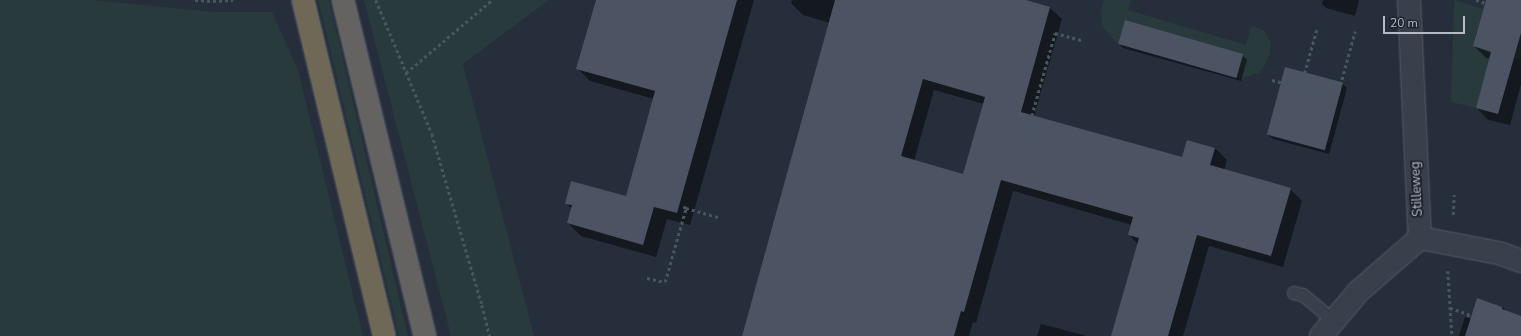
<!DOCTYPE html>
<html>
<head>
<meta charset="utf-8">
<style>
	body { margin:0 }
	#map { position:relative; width:1521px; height:336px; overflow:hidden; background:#262d3b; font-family:"Nunito Sans",sans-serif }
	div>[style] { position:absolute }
	.green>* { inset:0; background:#293a3d }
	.shadow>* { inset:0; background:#0007 }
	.building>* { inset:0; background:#4c5463; transform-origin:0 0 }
	.path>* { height:2.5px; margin-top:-1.25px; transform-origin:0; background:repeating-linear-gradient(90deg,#47575b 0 3px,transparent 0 6px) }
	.roads { filter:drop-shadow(0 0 1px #575d69) drop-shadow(0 0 1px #575d69) }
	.service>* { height:12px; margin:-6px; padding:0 6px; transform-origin:6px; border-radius:6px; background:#393f4b }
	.minor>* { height:22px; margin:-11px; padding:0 11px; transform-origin:11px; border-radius:11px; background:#393f4b }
	.trunk>* { height:22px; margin:-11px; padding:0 11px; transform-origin:11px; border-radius:11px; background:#646361 }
	.motorway>* { height:22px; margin:-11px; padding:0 11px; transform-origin:11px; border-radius:11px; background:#706857 }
	span { translate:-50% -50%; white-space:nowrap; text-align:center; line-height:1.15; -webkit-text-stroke:4px #1e2430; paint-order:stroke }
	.street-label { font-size:13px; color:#b5bac6 }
	.scale { position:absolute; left:1383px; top:16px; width:82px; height:18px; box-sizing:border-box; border:2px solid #b5bac6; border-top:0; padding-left:5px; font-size:12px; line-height:14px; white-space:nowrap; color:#b5bac6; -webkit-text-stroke:3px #1e2430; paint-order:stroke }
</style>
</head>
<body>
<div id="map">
	<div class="green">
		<i style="clip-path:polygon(0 0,93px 0,214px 12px,272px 12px,298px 70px,363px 336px,0 336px)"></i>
		<i style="clip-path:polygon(318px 0,329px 0,408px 336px,399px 336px)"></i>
		<i style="clip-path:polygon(364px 0,549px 0,463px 64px,534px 336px,451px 336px)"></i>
		<i style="clip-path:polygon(1104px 0,1131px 0,1128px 10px,1246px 45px,1251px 26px,1264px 30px,1270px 41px,1270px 53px,1265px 65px,1259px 73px,1241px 78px,1236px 77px,1243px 54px,1125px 20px,1118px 44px,1102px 26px,1101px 11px)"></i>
		<i style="clip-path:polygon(1454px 0,1483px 9px,1473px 46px,1491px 52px,1476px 108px,1451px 102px)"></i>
		<i style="clip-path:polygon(1521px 33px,1521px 60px,1514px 58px)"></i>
	</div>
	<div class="shadow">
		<i style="clip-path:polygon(597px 0,754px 0,690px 225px,667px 219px,656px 257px,581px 236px,568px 223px,572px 209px,566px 203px,626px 197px,654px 99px,590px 81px,577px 68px)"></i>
		<i style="clip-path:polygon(evenodd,792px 0,1023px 0,1050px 8px,1062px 19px,1034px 116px,1183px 158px,1188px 141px,1215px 148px,1227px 160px,1224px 170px,1290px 189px,1302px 201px,1283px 267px,1209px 246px,1183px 336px,1112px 336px,1138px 244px,1129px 235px,1132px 225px,1013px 191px,976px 323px,973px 322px,969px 336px,742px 336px,830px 23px,803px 15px,791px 3px,792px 0,934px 90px,984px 104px,964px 175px,914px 161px,934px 90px)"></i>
		<i style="clip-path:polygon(1323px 0,1359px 0,1355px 16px,1326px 8px,1322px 4px)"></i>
		<i style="clip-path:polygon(1487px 0,1521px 0,1521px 84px,1510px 125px,1488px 120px,1477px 108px,1490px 59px,1486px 58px,1474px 46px)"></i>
		<i style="clip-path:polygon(1119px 44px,1242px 55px,1247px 60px,1241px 81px,1123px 48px)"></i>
		<i style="clip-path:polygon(1342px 83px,1347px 88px,1329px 154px,1273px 139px,1268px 135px)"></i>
		<i style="clip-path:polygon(1502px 307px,1507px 312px,1521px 317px,1521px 336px,1459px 336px,1465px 317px,1472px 319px)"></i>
		<i style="clip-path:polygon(1041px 324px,1087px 336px,1037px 336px)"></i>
	</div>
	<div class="building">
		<i style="clip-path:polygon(596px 0,737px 0,677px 213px,654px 207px,643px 245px,567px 223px,572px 205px,565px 204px,571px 181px,626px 196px,655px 91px,576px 69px)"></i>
		<i style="clip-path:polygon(evenodd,835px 0,1026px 0,1050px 7px,1021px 112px,1182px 157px,1187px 140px,1215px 148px,1210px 165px,1291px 188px,1271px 256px,1197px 235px,1168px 336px,1111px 336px,1139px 238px,1128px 235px,1133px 217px,1001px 180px,964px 312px,961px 311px,954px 336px,742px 336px,835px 0,923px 79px,985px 97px,963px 174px,901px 156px,923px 79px)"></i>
		<i style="clip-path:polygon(1486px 0,1521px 0,1521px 33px,1498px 114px,1476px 108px,1491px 52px,1473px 46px)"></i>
		<i style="left:1125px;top:20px;width:123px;height:25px;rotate:16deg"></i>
		<i style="left:1285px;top:67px;width:60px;height:70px;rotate:15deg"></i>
		<i style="clip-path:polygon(1477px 298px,1502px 307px,1502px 309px,1521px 316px,1521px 336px,1465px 336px)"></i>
	</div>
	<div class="path">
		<i style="left:195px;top:0;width:18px;rotate:3deg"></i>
		<i style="left:213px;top:1px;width:20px;rotate:-3deg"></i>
		<i style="left:376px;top:0;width:145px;rotate:67.3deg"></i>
		<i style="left:432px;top:134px;width:178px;rotate:73.7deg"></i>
		<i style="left:482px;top:305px;width:32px;rotate:76deg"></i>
		<i style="left:1476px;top:0;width:9px;rotate:18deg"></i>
		<i style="left:1317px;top:30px;width:59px;rotate:105.7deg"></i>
		<i style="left:1301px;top:87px;width:37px;rotate:16deg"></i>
		<i style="left:1337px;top:97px;width:68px;rotate:-74.7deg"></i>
		<i style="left:406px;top:73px;width:113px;rotate:-40.3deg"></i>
		<i style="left:1272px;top:80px;width:30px;rotate:14deg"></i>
		<i style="left:1025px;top:139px;width:110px;rotate:-74.2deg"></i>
		<i style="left:1055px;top:33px;width:28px;rotate:15deg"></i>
		<i style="left:686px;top:208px;width:36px;rotate:16deg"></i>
		<i style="left:1453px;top:215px;width:20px;rotate:-87deg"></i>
		<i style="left:1448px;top:271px;width:64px;rotate:86.4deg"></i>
		<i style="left:647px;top:278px;width:18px;rotate:13deg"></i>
		<i style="left:665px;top:282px;width:77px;rotate:-74.2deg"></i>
		<i style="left:686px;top:208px;width:3px;rotate:-162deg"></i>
		<i style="left:1450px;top:308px;width:20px;rotate:18deg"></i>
		<i style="left:1469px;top:314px;width:3px;rotate:108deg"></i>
	</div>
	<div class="roads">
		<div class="service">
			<i style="left:1294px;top:293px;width:9px;rotate:13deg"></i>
			<i style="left:1303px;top:295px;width:40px;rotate:40deg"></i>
		</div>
		<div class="minor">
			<i style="left:1409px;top:0;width:238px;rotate:87.4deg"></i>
			<i style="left:1420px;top:238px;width:80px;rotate:10.8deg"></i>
			<i style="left:1499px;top:253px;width:23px;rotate:20deg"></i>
			<i style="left:1321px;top:336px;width:57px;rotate:-49.9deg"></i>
			<i style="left:1358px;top:292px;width:82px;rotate:-41.1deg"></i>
		</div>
		<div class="trunk">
			<i style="left:343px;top:0;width:346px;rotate:76.3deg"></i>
		</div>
		<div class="motorway">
			<i style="left:303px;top:0;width:346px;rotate:76.4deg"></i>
		</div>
	</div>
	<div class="street-label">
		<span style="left:1417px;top:189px;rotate:-93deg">Stilleweg</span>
	</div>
	<div class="scale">20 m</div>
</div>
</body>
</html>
